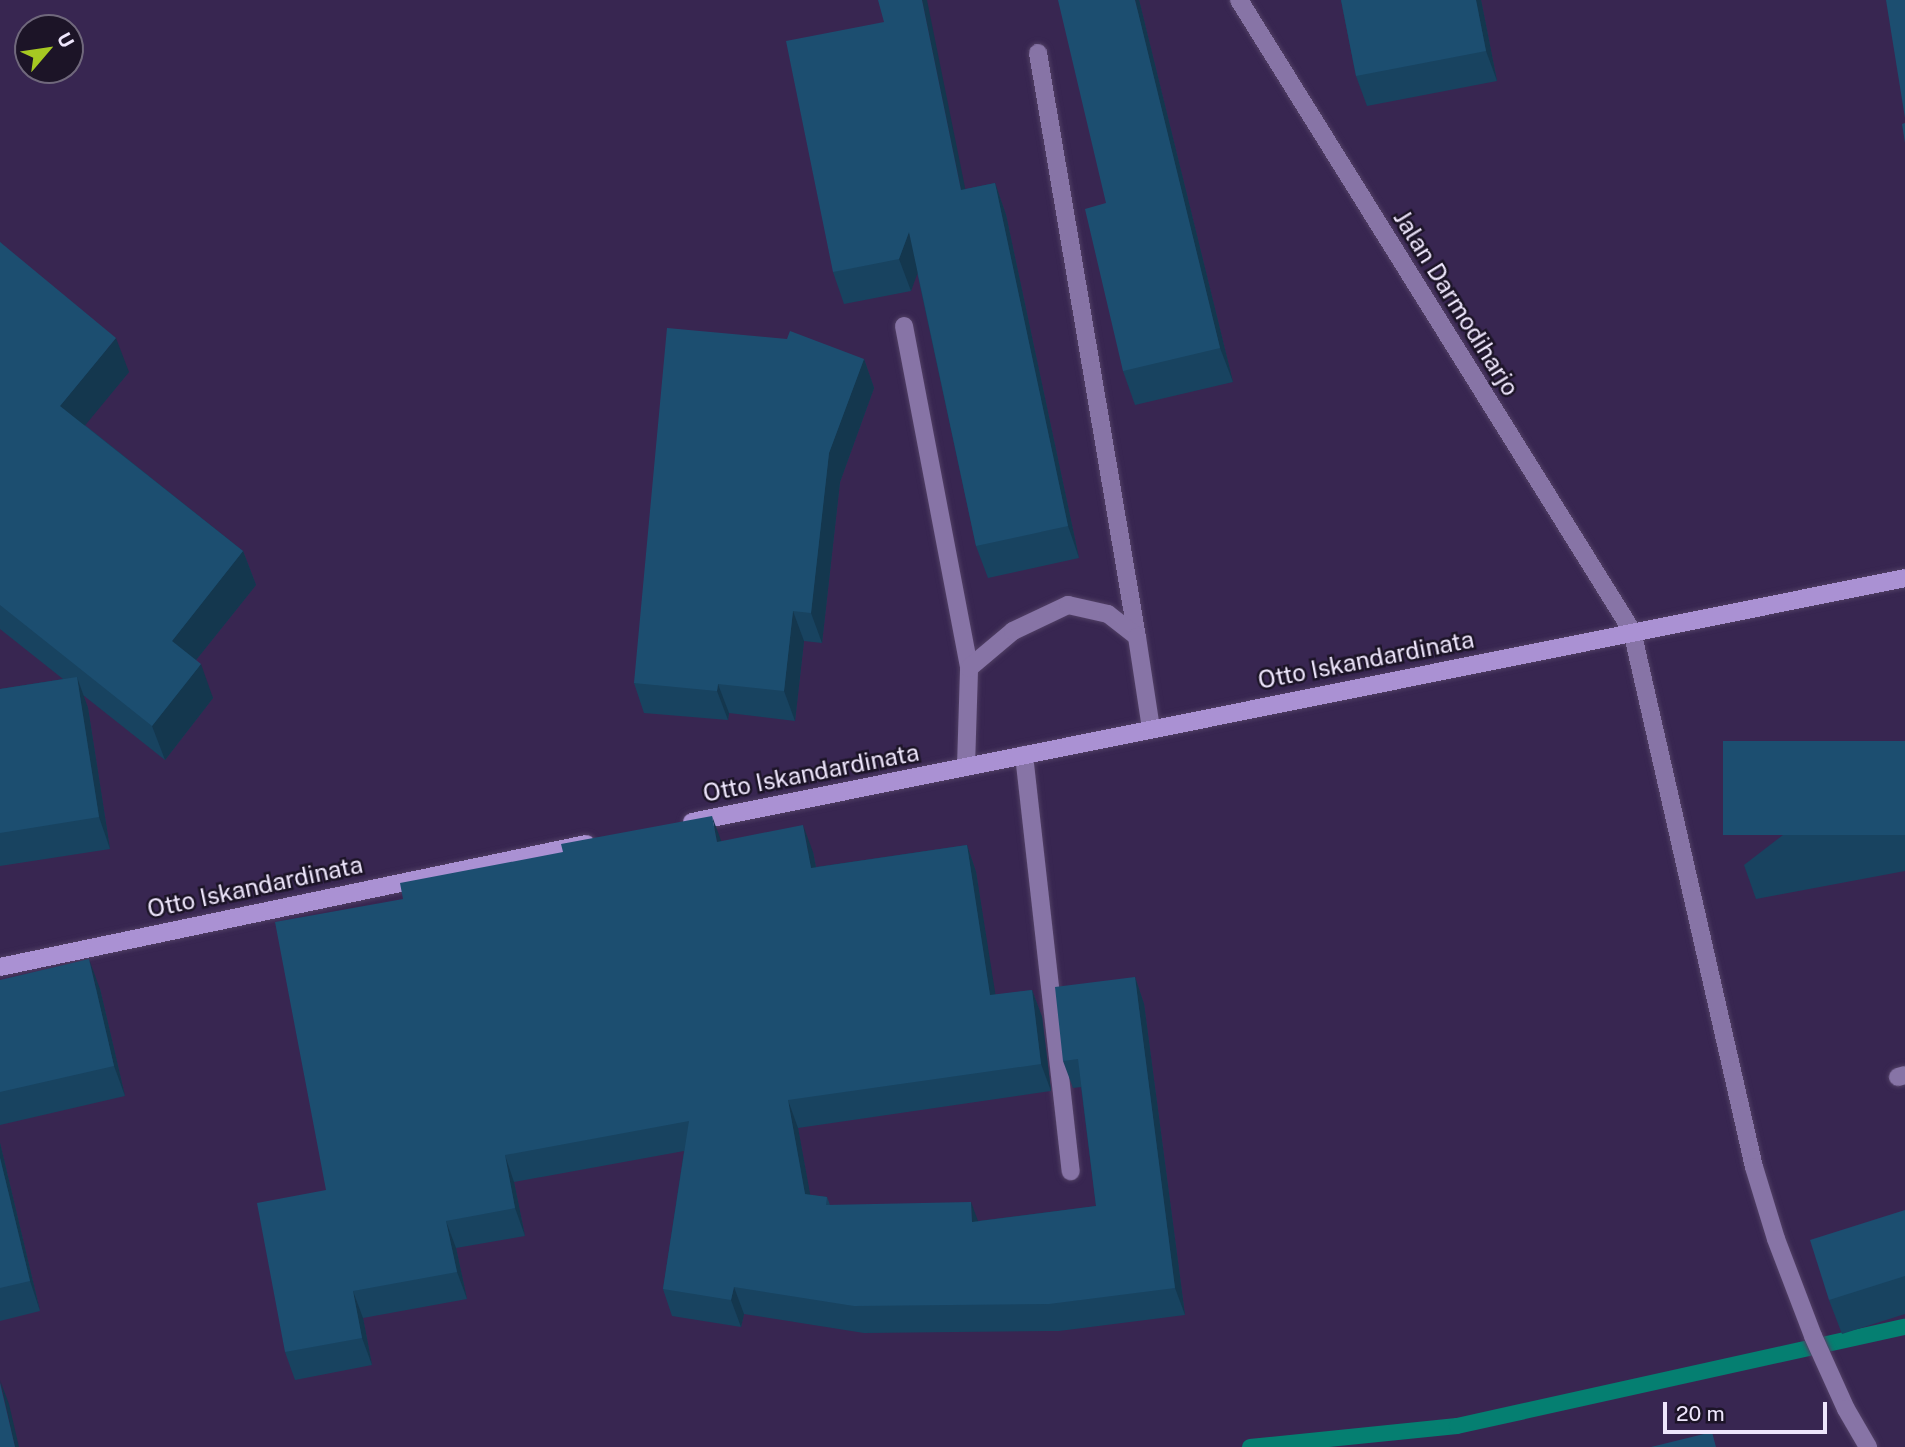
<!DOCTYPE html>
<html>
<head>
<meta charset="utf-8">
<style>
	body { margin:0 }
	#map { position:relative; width:1905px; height:1447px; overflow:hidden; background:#382651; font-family:"Public Sans",sans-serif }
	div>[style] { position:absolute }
	.stream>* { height:16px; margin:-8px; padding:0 8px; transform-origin:8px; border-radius:8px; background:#057f71 }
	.roads { filter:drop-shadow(0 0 2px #514065) drop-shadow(0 0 2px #514065) }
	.service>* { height:18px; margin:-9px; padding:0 9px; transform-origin:9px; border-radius:9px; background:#8774a6 }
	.minor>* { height:18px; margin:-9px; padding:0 9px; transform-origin:9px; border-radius:9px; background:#8774a6 }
	.tertiary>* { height:18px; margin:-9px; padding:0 9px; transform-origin:9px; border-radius:9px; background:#8774a6 }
	.primary>* { height:18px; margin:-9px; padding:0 9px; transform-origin:9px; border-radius:9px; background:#aa91d3 }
	.wall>* { inset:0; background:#184360 }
	.shaded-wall>* { inset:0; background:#14374e }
	.building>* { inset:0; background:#1c4e70; transform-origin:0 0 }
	span { translate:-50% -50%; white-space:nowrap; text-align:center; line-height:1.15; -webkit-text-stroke:5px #1c1427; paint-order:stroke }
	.street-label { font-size:24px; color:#eee6fc }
	.north { position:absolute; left:14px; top:14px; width:70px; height:70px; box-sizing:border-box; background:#1c1427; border:2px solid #70687c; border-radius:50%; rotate:61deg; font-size:19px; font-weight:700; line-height:28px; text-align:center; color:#eee6fc }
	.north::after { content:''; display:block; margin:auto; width:24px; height:32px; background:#a6c822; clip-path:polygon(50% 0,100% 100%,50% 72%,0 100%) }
	.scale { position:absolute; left:1663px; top:1402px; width:164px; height:32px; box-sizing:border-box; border:4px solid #eee6fc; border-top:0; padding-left:9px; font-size:21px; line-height:24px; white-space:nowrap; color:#eee6fc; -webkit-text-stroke:5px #1c1427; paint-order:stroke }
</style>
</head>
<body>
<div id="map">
	<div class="stream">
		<i style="left:1250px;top:1447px;width:208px;rotate:-5.8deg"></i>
		<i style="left:1457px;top:1426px;width:459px;rotate:-12.5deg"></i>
	</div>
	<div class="roads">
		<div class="service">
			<i style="left:1038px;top:53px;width:592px;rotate:80.38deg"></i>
			<i style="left:904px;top:326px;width:348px;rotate:79.2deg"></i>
			<i style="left:966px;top:766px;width:98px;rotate:-88.2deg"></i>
			<i style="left:969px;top:668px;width:57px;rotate:-40.1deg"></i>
			<i style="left:1013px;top:631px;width:61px;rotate:-25.3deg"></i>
			<i style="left:1068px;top:605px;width:41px;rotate:12.7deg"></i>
			<i style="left:1108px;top:614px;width:37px;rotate:38deg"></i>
			<i style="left:1137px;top:637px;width:93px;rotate:81.3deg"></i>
			<i style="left:1898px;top:1077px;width:7px;rotate:-16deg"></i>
		</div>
		<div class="minor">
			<i style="left:1632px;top:631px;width:550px;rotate:77.18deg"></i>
			<i style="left:1754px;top:1167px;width:75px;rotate:73deg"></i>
			<i style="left:1776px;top:1239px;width:104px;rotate:69.1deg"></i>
			<i style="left:1813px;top:1336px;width:80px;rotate:65.7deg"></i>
			<i style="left:1846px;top:1409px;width:44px;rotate:59.9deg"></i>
			<i style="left:1024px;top:755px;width:419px;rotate:83.6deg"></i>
		</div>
		<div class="tertiary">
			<i style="left:1239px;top:0;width:743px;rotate:58.08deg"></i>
		</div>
		<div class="primary">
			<i style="left:692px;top:822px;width:1237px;rotate:-11.37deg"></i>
			<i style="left:0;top:967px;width:599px;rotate:-11.85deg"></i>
		</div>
	</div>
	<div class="wall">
		<i style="clip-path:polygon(1139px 0,1233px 382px,1135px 405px,1123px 371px,1106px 203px)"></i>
		<i style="clip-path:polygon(1341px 0,1481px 0,1497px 81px,1367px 106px,1356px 76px)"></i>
		<i style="clip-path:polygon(995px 183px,1006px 215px,1079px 558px,988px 578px,976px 546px,917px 272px,911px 291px,844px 304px,833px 272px,966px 189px)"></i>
		<i style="clip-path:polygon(0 242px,129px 372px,85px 425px,243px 551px,256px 585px,196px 660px,213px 698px,165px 760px,83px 695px,88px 708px,110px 849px,0 866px,0 689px,63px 679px,0 629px)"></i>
		<i style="clip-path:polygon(864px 359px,874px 388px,840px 482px,822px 643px,804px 641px,795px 721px,729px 713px,728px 720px,644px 713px,634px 683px)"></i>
		<i style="clip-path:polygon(1905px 741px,1905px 871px,1756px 899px,1744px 865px)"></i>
		<i style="clip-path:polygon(721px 841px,813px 852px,816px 867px,967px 845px,976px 872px,995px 995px,1032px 990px,1042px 1017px,1051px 1091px,798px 1128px,810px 1195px,827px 1197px,830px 1205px,978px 1221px,1096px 1206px,1081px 1087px,1073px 1088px,1063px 1061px,1135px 977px,1144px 1004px,1185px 1315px,1059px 1331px,864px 1333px,744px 1314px,741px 1327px,672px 1316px,663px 1289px,684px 1151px,514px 1182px,525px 1236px,456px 1248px,467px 1299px,363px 1318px,372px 1365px,295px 1380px,285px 1352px,326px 1190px)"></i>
		<i style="clip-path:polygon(0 980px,100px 989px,125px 1096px,0 1125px)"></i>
		<i style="clip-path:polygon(0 1143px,40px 1311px,0 1321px)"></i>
		<i style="clip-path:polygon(1905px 1210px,1905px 1314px,1842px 1334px,1829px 1300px)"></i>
	</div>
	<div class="shaded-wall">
		<i style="clip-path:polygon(922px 0,927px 0,972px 222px,961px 190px)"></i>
		<i style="clip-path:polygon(1135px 0,1139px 0,1233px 382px,1220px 348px)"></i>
		<i style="clip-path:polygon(1476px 0,1481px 0,1497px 81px,1486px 51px)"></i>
		<i style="clip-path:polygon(995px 183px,1006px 215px,1079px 558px,1068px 526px)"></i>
		<i style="clip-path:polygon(909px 232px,921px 264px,911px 291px,899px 259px)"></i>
		<i style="clip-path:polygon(116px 338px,129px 372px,73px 440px,60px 406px)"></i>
		<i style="clip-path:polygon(864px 359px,874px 388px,840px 482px,822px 643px,811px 613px,829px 453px)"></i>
		<i style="clip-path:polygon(243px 551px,256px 585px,184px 675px,172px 641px)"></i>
		<i style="clip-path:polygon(793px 611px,804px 641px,795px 721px,784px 691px)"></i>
		<i style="clip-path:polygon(201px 664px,213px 698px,165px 760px,152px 726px)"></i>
		<i style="clip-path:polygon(77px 677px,88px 708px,110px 849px,99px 817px)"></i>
		<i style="clip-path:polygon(718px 684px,729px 713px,728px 720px,717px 691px)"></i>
		<i style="clip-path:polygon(712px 816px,722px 843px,717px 842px)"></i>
		<i style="clip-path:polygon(803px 825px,813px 852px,821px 895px,811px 868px)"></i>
		<i style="clip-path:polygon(967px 845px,976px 872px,1000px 1023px,990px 995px)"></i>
		<i style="clip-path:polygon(89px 959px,100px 989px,125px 1096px,114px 1066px)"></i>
		<i style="clip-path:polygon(1135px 977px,1144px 1004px,1185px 1315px,1175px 1288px)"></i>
		<i style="clip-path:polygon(1032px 990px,1042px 1017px,1051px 1091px,1041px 1064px)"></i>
		<i style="clip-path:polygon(788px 1100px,798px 1128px,815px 1221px,805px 1194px)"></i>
		<i style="clip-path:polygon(0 1143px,40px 1311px,30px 1281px,0 1158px)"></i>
		<i style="clip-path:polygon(505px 1155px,514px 1182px,525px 1236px,515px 1208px)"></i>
		<i style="clip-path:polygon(971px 1202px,981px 1229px,972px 1222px)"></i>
		<i style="clip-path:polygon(446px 1221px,456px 1248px,467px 1299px,457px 1272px)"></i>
		<i style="clip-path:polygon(734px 1287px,744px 1314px,741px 1327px,731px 1300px)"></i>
		<i style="clip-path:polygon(353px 1291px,363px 1318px,372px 1365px,362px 1338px)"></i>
		<i style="clip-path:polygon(0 1380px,9px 1404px,19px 1447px,15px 1447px)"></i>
	</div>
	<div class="building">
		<i style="clip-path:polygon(878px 0,922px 0,961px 190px,995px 183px,1068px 526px,976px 546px,909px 232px,899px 259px,833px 272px,786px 41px,884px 22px)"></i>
		<i style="clip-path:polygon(1058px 0,1135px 0,1220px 348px,1123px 371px,1085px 209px,1106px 203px)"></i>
		<i style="clip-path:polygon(1341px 0,1476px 0,1486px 51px,1356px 76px)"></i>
		<i style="clip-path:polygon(1886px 0,1905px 0,1905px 118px)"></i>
		<i style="clip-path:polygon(1905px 123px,1905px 143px,1902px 124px)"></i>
		<i style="clip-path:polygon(0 242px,116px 338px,60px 406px,243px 551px,172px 641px,201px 664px,152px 726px,0 605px)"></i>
		<i style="clip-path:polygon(667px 328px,787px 339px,790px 331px,864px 359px,829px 453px,811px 613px,793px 611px,784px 691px,718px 684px,717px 691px,634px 683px)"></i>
		<i style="clip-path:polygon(77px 677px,99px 817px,0 833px,0 689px)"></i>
		<i style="left:1905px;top:741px;width:94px;height:182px;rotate:90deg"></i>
		<i style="clip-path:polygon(712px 816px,717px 842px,803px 825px,811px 868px,967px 845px,990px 995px,1032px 990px,1041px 1064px,788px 1100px,805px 1194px,827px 1197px,826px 1205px,971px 1202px,972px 1222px,1096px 1206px,1078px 1059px,1063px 1061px,1055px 987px,1135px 977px,1175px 1288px,1049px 1304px,854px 1306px,734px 1287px,731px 1300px,663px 1289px,689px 1121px,505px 1155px,515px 1208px,446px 1221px,457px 1272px,353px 1291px,362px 1338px,285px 1352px,257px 1203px,326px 1190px,275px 922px,403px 899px,400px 883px,563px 852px,561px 844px)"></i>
		<i style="clip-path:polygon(89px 959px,114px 1066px,0 1092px,0 980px)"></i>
		<i style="clip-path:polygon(0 1158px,30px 1281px,0 1288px)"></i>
		<i style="clip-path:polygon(1905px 1210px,1905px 1276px,1829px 1300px,1810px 1240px)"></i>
		<i style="clip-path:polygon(0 1383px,15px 1447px,0 1447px)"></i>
		<i style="clip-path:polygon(1712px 1432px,1716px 1447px,1651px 1447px)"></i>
	</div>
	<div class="street-label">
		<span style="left:1456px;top:303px;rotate:58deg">Jalan Darmodiharjo</span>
		<span style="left:1366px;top:660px;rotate:-11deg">Otto Iskandardinata</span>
		<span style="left:811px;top:773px;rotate:-11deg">Otto Iskandardinata</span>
		<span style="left:255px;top:887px;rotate:-12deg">Otto Iskandardinata</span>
	</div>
	<div class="north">U</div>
	<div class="scale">20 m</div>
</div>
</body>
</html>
